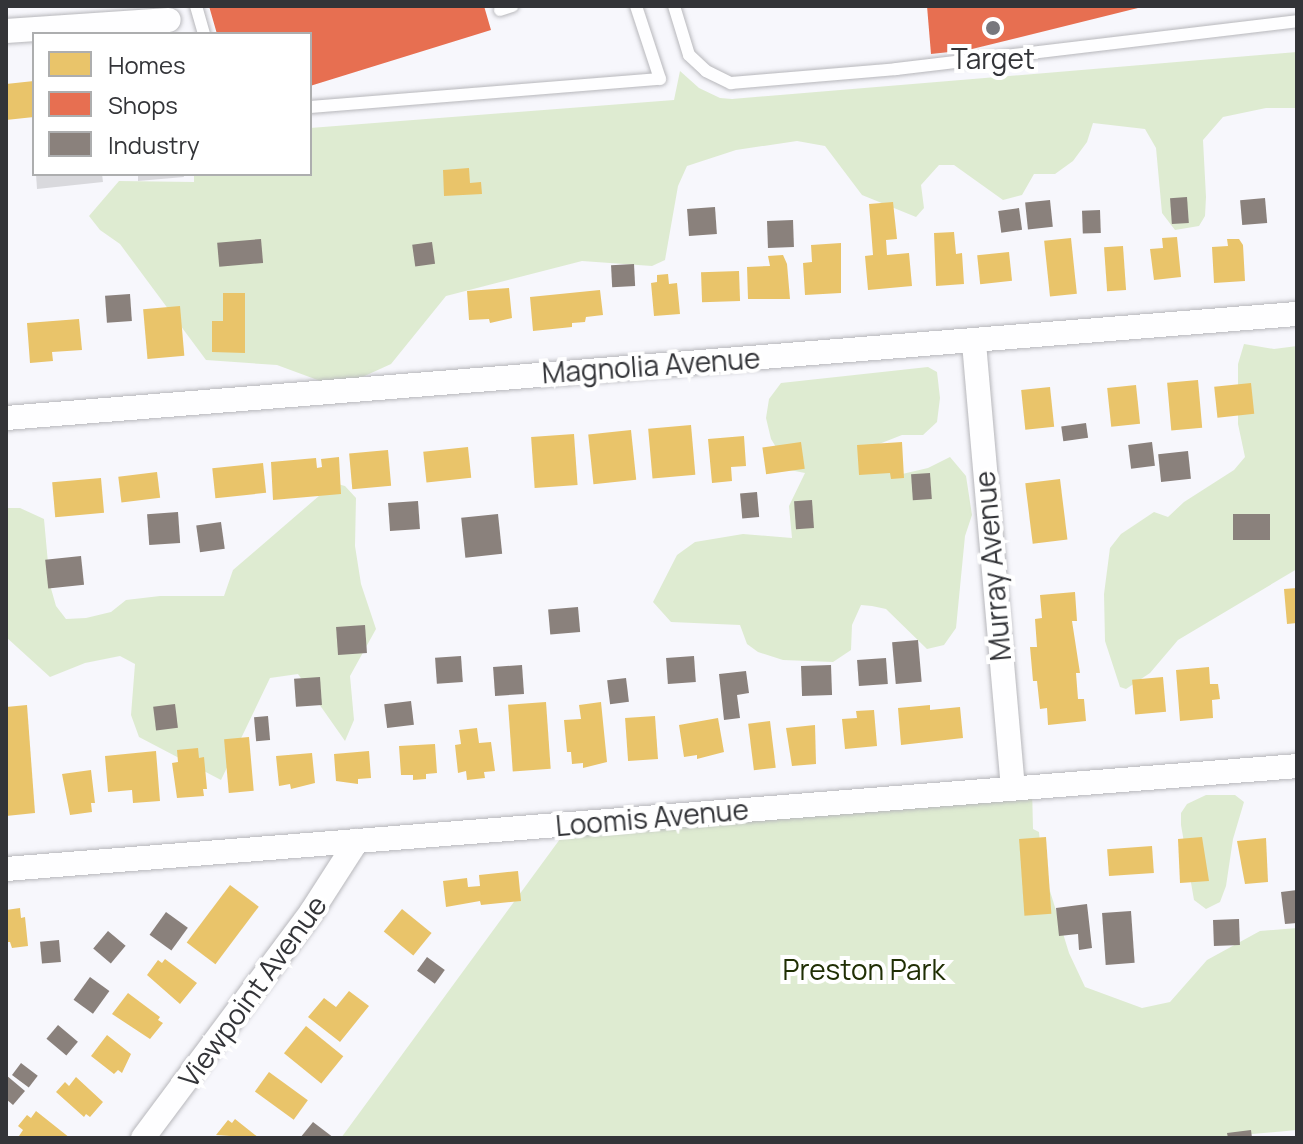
<!DOCTYPE html>
<html>
<head>
<meta charset="utf-8">
<style>
	body { margin:0 }
	#map { position:relative; width:1303px; height:1144px; overflow:hidden; background:#f7f7fc; font-family:Manrope,sans-serif }
	div>[style] { position:absolute }
	.green>* { inset:0; background:#deebd1 }
	.homes>* { inset:0; background:#e9c46a; transform-origin:0 0 }
	.shops>* { inset:0; background:#e76f51 }
	.industry>* { inset:0; background:#8a817c; transform-origin:0 0 }
	.building>* { inset:0; background:#d9d9dd }
	.roads { filter:drop-shadow(0 0 2px #b7b7bb) drop-shadow(0 0 2px #b7b7bb) }
	.lane>* { height:12px; margin:-6px; padding:0 6px; transform-origin:6px; border-radius:6px; background:#fefeff }
	.street>* { height:24px; margin:-12px; padding:0 12px; transform-origin:12px; border-radius:12px; background:#fefeff }
	.dots>* { width:22px; height:22px; translate:-50% -50%; box-sizing:border-box; border:4px solid #fff; border-radius:50% }
	span { translate:-50% -50%; white-space:nowrap; text-align:center; line-height:1.15; -webkit-text-stroke:8px #fff; paint-order:stroke }
	.poi-label { font-size:28px; color:#333438 }
	.street-label { font-size:28px; color:#333438 }
	.park-label { font-size:28px; color:#202f04 }
	.frame { position:absolute; inset:0; border:8px solid #333438; pointer-events:none }
	.legend { position:absolute; left:32px; top:32px; width:280px; height:144px; box-sizing:border-box; background:#fff; border:2px solid #adaeaf; margin:0; padding:10px 14px; list-style:none; font-size:24px; color:#333438 }
	.legend li { display:flex; align-items:center; gap:16px; height:40px }
	.legend b { width:40px; border:2px solid #adaeaf }
</style>
</head>
<body>
<div id="map">
	<div class="green">
		<i style="clip-path:polygon(1297px 52px,1297px 108px,1266px 108px,1223px 117px,1203px 140px,1206px 197px,1205px 216px,1199px 226px,1175px 230px,1162px 213px,1156px 148px,1145px 129px,1093px 123px,1087px 142px,1073px 161px,1055px 174px,1034px 174px,1022px 195px,1003px 200px,954px 165px,939px 165px,921px 185px,924px 208px,916px 217px,862px 195px,825px 146px,797px 141px,736px 150px,687px 166px,678px 186px,665px 260px,652px 266px,582px 261px,446px 296px,391px 364px,358px 379px,323px 382px,277px 365px,206px 360px,120px 244px,100px 230px,89px 216px,119px 181px,194px 182px,194px 174px,310px 174px,310px 128px,674px 100px,680px 71px,699px 88px,720px 98px,732px 99px)"></i>
		<i style="clip-path:polygon(1244px 344px,1274px 349px,1297px 346px,1297px 569px,1178px 640px,1150px 673px,1126px 689px,1120px 687px,1105px 641px,1104px 594px,1110px 548px,1121px 534px,1154px 512px,1168px 517px,1184px 502px,1234px 470px,1245px 457px,1238px 424px,1238px 364px)"></i>
		<i style="clip-path:polygon(928px 367px,937px 372px,940px 398px,937px 422px,923px 435px,902px 435px,879px 444px,898px 475px,928px 468px,950px 457px,966px 476px,972px 515px,965px 536px,956px 628px,944px 645px,927px 649px,886px 609px,872px 606px,861px 605px,852px 625px,851px 650px,833px 662px,783px 660px,758px 652px,747px 644px,740px 625px,671px 622px,653px 602px,677px 555px,695px 542px,743px 534px,792px 538px,789px 506px,805px 473px,790px 470px,771px 439px,766px 418px,769px 399px,781px 383px)"></i>
		<i style="clip-path:polygon(334px 483px,345px 486px,356px 498px,355px 546px,361px 584px,376px 629px,350px 676px,354px 720px,345px 741px,298px 674px,270px 678px,221px 780px,139px 737px,131px 715px,135px 664px,120px 656px,85px 663px,50px 677px,6px 637px,6px 508px,20px 508px,44px 519px,50px 585px,56px 606px,66px 619px,86px 618px,111px 612px,126px 600px,160px 596px,224px 596px,233px 570px)"></i>
		<i style="clip-path:polygon(1032px 787px,1033px 829px,1039px 832px,1042px 865px,1069px 953px,1085px 987px,1142px 1008px,1170px 1002px,1207px 960px,1260px 931px,1297px 928px,1297px 1130px,1208px 1138px,341px 1138px,571px 824px)"></i>
		<i style="clip-path:polygon(1206px 795px,1235px 795px,1244px 802px,1233px 839px,1226px 886px,1220px 902px,1206px 909px,1194px 900px,1181px 825px,1181px 813px,1187px 804px)"></i>
	</div>
	<div class="homes">
		<i style="clip-path:polygon(34px 81px,34px 117px,6px 120px,6px 84px)"></i>
		<i style="clip-path:polygon(469px 168px,470px 183px,481px 182px,482px 194px,444px 196px,443px 170px)"></i>
		<i style="clip-path:polygon(893px 202px,897px 239px,886px 240px,887px 255px,909px 253px,912px 286px,868px 290px,865px 256px,873px 255px,869px 204px)"></i>
		<i style="clip-path:polygon(954px 232px,956px 254px,962px 253px,964px 284px,936px 286px,934px 233px)"></i>
		<i style="clip-path:polygon(1177px 237px,1181px 277px,1154px 280px,1150px 249px,1163px 248px,1162px 238px)"></i>
		<i style="left:1071px;top:238px;width:56px;height:27px;rotate:84deg"></i>
		<i style="clip-path:polygon(1227px 239px,1239px 239px,1243px 245px,1245px 281px,1214px 283px,1212px 247px,1228px 246px)"></i>
		<i style="clip-path:polygon(841px 243px,841px 293px,805px 295px,803px 263px,812px 262px,811px 245px)"></i>
		<i style="left:1123px;top:246px;width:44px;height:19px;rotate:86deg"></i>
		<i style="left:1009px;top:252px;width:29px;height:32px;rotate:84deg"></i>
		<i style="clip-path:polygon(783px 255px,787px 264px,790px 299px,748px 299px,747px 267px,770px 266px,768px 256px)"></i>
		<i style="left:739px;top:271px;width:30px;height:38px;rotate:88deg"></i>
		<i style="clip-path:polygon(668px 274px,669px 284px,677px 283px,680px 314px,654px 316px,651px 283px,657px 282px,657px 275px)"></i>
		<i style="clip-path:polygon(509px 288px,512px 318px,490px 323px,489px 319px,469px 320px,467px 291px)"></i>
		<i style="clip-path:polygon(600px 290px,603px 315px,586px 317px,585px 322px,572px 323px,572px 327px,533px 331px,530px 297px)"></i>
		<i style="clip-path:polygon(223px 293px,245px 293px,245px 353px,212px 352px,212px 321px,223px 321px)"></i>
		<i style="left:180px;top:306px;width:50px;height:37px;rotate:85deg"></i>
		<i style="clip-path:polygon(79px 319px,82px 350px,52px 352px,53px 361px,30px 363px,27px 323px)"></i>
		<i style="left:1198px;top:380px;width:48px;height:31px;rotate:85deg"></i>
		<i style="left:1251px;top:383px;width:31px;height:37px;rotate:84deg"></i>
		<i style="left:1136px;top:385px;width:39px;height:29px;rotate:84deg"></i>
		<i style="left:1050px;top:387px;width:40px;height:29px;rotate:84deg"></i>
		<i style="left:691px;top:425px;width:50px;height:43px;rotate:85deg"></i>
		<i style="left:631px;top:430px;width:50px;height:43px;rotate:84deg"></i>
		<i style="left:574px;top:434px;width:51px;height:43px;rotate:86deg"></i>
		<i style="clip-path:polygon(744px 436px,746px 466px,731px 467px,732px 481px,712px 483px,708px 439px)"></i>
		<i style="left:801px;top:442px;width:27px;height:39px;rotate:82deg"></i>
		<i style="clip-path:polygon(902px 442px,904px 478px,891px 479px,890px 473px,859px 475px,857px 445px)"></i>
		<i style="left:468px;top:447px;width:31px;height:45px;rotate:84deg"></i>
		<i style="left:388px;top:450px;width:36px;height:39px;rotate:85deg"></i>
		<i style="clip-path:polygon(339px 457px,341px 494px,273px 500px,271px 462px,316px 458px,317px 468px,322px 467px,321px 459px)"></i>
		<i style="left:263px;top:463px;width:30px;height:51px;rotate:84deg"></i>
		<i style="left:157px;top:472px;width:26px;height:39px;rotate:83deg"></i>
		<i style="left:101px;top:478px;width:35px;height:49px;rotate:85deg"></i>
		<i style="left:1060px;top:479px;width:61px;height:35px;rotate:83deg"></i>
		<i style="clip-path:polygon(1297px 588px,1297px 623px,1287px 624px,1284px 589px)"></i>
		<i style="clip-path:polygon(1075px 592px,1077px 621px,1072px 621px,1080px 673px,1076px 673px,1078px 699px,1084px 699px,1086px 721px,1048px 725px,1047px 708px,1040px 709px,1037px 681px,1033px 681px,1030px 647px,1037px 647px,1035px 619px,1042px 618px,1040px 595px)"></i>
		<i style="clip-path:polygon(1209px 667px,1210px 684px,1218px 684px,1220px 699px,1212px 700px,1213px 718px,1180px 721px,1176px 670px)"></i>
		<i style="left:1163px;top:677px;width:35px;height:31px;rotate:85deg"></i>
		<i style="left:546px;top:702px;width:67px;height:38px;rotate:86deg"></i>
		<i style="clip-path:polygon(601px 702px,607px 762px,583px 768px,583px 763px,572px 764px,571px 752px,567px 752px,564px 720px,581px 719px,579px 705px)"></i>
		<i style="clip-path:polygon(27px 705px,35px 813px,6px 816px,6px 707px)"></i>
		<i style="clip-path:polygon(930px 705px,930px 710px,960px 707px,963px 738px,901px 745px,898px 708px)"></i>
		<i style="clip-path:polygon(874px 710px,877px 746px,845px 749px,842px 719px,857px 718px,856px 711px)"></i>
		<i style="left:655px;top:716px;width:43px;height:30px;rotate:86deg"></i>
		<i style="clip-path:polygon(718px 718px,724px 752px,697px 759px,697px 755px,684px 757px,679px 725px)"></i>
		<i style="left:770px;top:721px;width:47px;height:22px;rotate:83deg"></i>
		<i style="clip-path:polygon(815px 725px,816px 764px,792px 766px,786px 728px)"></i>
		<i style="clip-path:polygon(477px 728px,479px 743px,491px 742px,495px 771px,484px 772px,485px 778px,467px 780px,466px 771px,458px 773px,455px 745px,461px 744px,459px 730px)"></i>
		<i style="left:249px;top:737px;width:54px;height:25px;rotate:85deg"></i>
		<i style="clip-path:polygon(435px 744px,437px 773px,426px 774px,426px 779px,413px 780px,413px 775px,401px 775px,399px 746px)"></i>
		<i style="clip-path:polygon(198px 748px,199px 758px,204px 757px,207px 789px,203px 789px,204px 796px,177px 798px,172px 763px,178px 762px,177px 750px)"></i>
		<i style="clip-path:polygon(156px 751px,160px 801px,133px 803px,132px 790px,108px 792px,105px 756px)"></i>
		<i style="clip-path:polygon(369px 751px,371px 778px,358px 779px,358px 784px,336px 781px,334px 754px)"></i>
		<i style="clip-path:polygon(312px 753px,315px 783px,291px 789px,290px 784px,279px 786px,276px 756px)"></i>
		<i style="clip-path:polygon(91px 770px,95px 803px,91px 803px,92px 812px,70px 815px,62px 774px)"></i>
		<i style="left:1046px;top:837px;width:77px;height:27px;rotate:86deg"></i>
		<i style="clip-path:polygon(1202px 837px,1209px 881px,1180px 883px,1178px 839px)"></i>
		<i style="clip-path:polygon(1266px 838px,1268px 882px,1245px 884px,1237px 841px)"></i>
		<i style="left:1152px;top:846px;width:27px;height:45px;rotate:86deg"></i>
		<i style="clip-path:polygon(518px 871px,521px 901px,481px 905px,480px 901px,446px 907px,443px 881px,467px 878px,468px 887px,480px 886px,479px 875px)"></i>
		<i style="left:230px;top:885px;width:36px;height:72px;rotate:37deg"></i>
		<i style="clip-path:polygon(20px 908px,21px 918px,25px 917px,28px 946px,12px 948px,10px 942px,6px 942px,6px 910px)"></i>
		<i style="left:402px;top:909px;width:38px;height:29px;rotate:39deg"></i>
		<i style="clip-path:polygon(165px 959px,197px 983px,180px 1004px,147px 975px,158px 960px,162px 963px)"></i>
		<i style="clip-path:polygon(349px 991px,369px 1006px,340px 1042px,308px 1017px,324px 998px,336px 1007px)"></i>
		<i style="clip-path:polygon(128px 993px,160px 1017px,158px 1020px,163px 1023px,150px 1039px,112px 1014px)"></i>
		<i style="left:306px;top:1026px;width:48px;height:35px;rotate:39deg"></i>
		<i style="clip-path:polygon(107px 1035px,131px 1054px,122px 1073px,118px 1070px,114px 1074px,91px 1056px)"></i>
		<i style="left:269px;top:1072px;width:48px;height:24px;rotate:36deg"></i>
		<i style="clip-path:polygon(76px 1077px,103px 1102px,90px 1117px,86px 1114px,84px 1117px,56px 1092px,65px 1082px,69px 1086px)"></i>
		<i style="clip-path:polygon(36px 1111px,70px 1138px,21px 1138px,19px 1136px,23px 1130px,18px 1126px,27px 1115px,31px 1118px)"></i>
		<i style="clip-path:polygon(235px 1119px,259px 1138px,216px 1135px,228px 1120px,232px 1123px)"></i>
	</div>
	<div class="shops">
		<i style="clip-path:polygon(209px 6px,484px 6px,491px 30px,310px 86px,310px 34px,217px 34px)"></i>
		<i style="clip-path:polygon(927px 6px,1142px 6px,1142px 7px,968px 50px,931px 54px)"></i>
	</div>
	<div class="industry">
		<i style="left:1187px;top:197px;width:26px;height:17px;rotate:86deg"></i>
		<i style="left:1265px;top:198px;width:25px;height:25px;rotate:85deg"></i>
		<i style="left:1050px;top:200px;width:27px;height:25px;rotate:84deg"></i>
		<i style="left:715px;top:207px;width:27px;height:28px;rotate:86deg"></i>
		<i style="left:1019px;top:208px;width:22px;height:21px;rotate:82deg"></i>
		<i style="left:1100px;top:210px;width:23px;height:18px;rotate:88deg"></i>
		<i style="left:793px;top:220px;width:27px;height:26px;rotate:88deg"></i>
		<i style="left:261px;top:239px;width:24px;height:44px;rotate:85deg"></i>
		<i style="left:432px;top:242px;width:22px;height:20px;rotate:82deg"></i>
		<i style="left:634px;top:264px;width:22px;height:23px;rotate:87deg"></i>
		<i style="left:130px;top:294px;width:27px;height:25px;rotate:86deg"></i>
		<i style="left:1086px;top:423px;width:15px;height:25px;rotate:82deg"></i>
		<i style="left:1152px;top:442px;width:24px;height:24px;rotate:83deg"></i>
		<i style="left:1188px;top:451px;width:28px;height:30px;rotate:84deg"></i>
		<i style="left:930px;top:473px;width:26px;height:19px;rotate:86deg"></i>
		<i style="left:757px;top:492px;width:25px;height:17px;rotate:85deg"></i>
		<i style="left:812px;top:500px;width:28px;height:18px;rotate:86deg"></i>
		<i style="left:418px;top:501px;width:28px;height:30px;rotate:86deg"></i>
		<i style="left:178px;top:512px;width:31px;height:31px;rotate:86deg"></i>
		<i style="left:498px;top:514px;width:40px;height:37px;rotate:84deg"></i>
		<i style="left:1270px;top:514px;width:26px;height:37px;rotate:90deg"></i>
		<i style="left:221px;top:522px;width:27px;height:25px;rotate:82deg"></i>
		<i style="left:81px;top:556px;width:29px;height:36px;rotate:84deg"></i>
		<i style="left:578px;top:607px;width:25px;height:30px;rotate:85deg"></i>
		<i style="left:365px;top:625px;width:28px;height:29px;rotate:86deg"></i>
		<i style="left:918px;top:640px;width:42px;height:26px;rotate:85deg"></i>
		<i style="left:461px;top:656px;width:26px;height:26px;rotate:86deg"></i>
		<i style="left:694px;top:656px;width:26px;height:28px;rotate:86deg"></i>
		<i style="left:886px;top:658px;width:26px;height:29px;rotate:86deg"></i>
		<i style="left:522px;top:665px;width:29px;height:29px;rotate:86deg"></i>
		<i style="left:831px;top:665px;width:30px;height:30px;rotate:88deg"></i>
		<i style="clip-path:polygon(746px 671px,749px 693px,737px 695px,740px 718px,724px 720px,719px 674px)"></i>
		<i style="left:320px;top:677px;width:28px;height:26px;rotate:86deg"></i>
		<i style="left:626px;top:678px;width:24px;height:19px;rotate:83deg"></i>
		<i style="left:411px;top:701px;width:24px;height:27px;rotate:83deg"></i>
		<i style="left:175px;top:704px;width:24px;height:22px;rotate:83deg"></i>
		<i style="left:268px;top:716px;width:24px;height:14px;rotate:85deg"></i>
		<i style="clip-path:polygon(1297px 890px,1297px 923px,1285px 924px,1281px 892px)"></i>
		<i style="clip-path:polygon(1087px 904px,1092px 948px,1079px 950px,1078px 934px,1059px 936px,1056px 908px)"></i>
		<i style="left:1131px;top:911px;width:52px;height:29px;rotate:86deg"></i>
		<i style="left:166px;top:912px;width:27px;height:28px;rotate:36deg"></i>
		<i style="left:1239px;top:919px;width:26px;height:26px;rotate:88deg"></i>
		<i style="left:108px;top:931px;width:23px;height:23px;rotate:40deg"></i>
		<i style="left:59px;top:940px;width:22px;height:19px;rotate:85deg"></i>
		<i style="left:427px;top:957px;width:22px;height:17px;rotate:36deg"></i>
		<i style="left:90px;top:977px;width:24px;height:28px;rotate:36deg"></i>
		<i style="left:58px;top:1025px;width:26px;height:18px;rotate:40deg"></i>
		<i style="left:21px;top:1063px;width:21px;height:15px;rotate:37deg"></i>
		<i style="clip-path:polygon(6px 1075px,25px 1091px,13px 1105px,6px 1099px)"></i>
		<i style="clip-path:polygon(313px 1122px,334px 1138px,300px 1138px)"></i>
		<i style="clip-path:polygon(1251px 1130px,1252px 1138px,1228px 1138px,1227px 1133px)"></i>
	</div>
	<div class="building">
		<i style="clip-path:polygon(36px 174px,102px 174px,103px 182px,37px 189px)"></i>
		<i style="clip-path:polygon(138px 174px,183px 174px,184px 177px,138px 181px)"></i>
	</div>
	<div class="roads">
		<div class="lane">
			<i style="left:196px;top:6px;width:29px;rotate:74deg"></i>
			<i style="left:674px;top:6px;width:51px;rotate:73deg"></i>
			<i style="left:689px;top:55px;width:23px;rotate:43deg"></i>
			<i style="left:706px;top:71px;width:28px;rotate:26deg"></i>
			<i style="left:731px;top:83px;width:166px;rotate:-4.8deg"></i>
			<i style="left:896px;top:69px;width:404px;rotate:-6.8deg"></i>
			<i style="left:500px;top:10px;width:13px;rotate:-18deg"></i>
			<i style="left:310px;top:107px;width:351px;rotate:-4.6deg"></i>
			<i style="left:660px;top:79px;width:77px;rotate:-108.2deg"></i>
		</div>
		<div class="street">
			<i style="left:6px;top:31px;width:163px;rotate:-3.9deg"></i>
			<i style="left:974px;top:343px;width:447px;rotate:85deg"></i>
			<i style="left:6px;top:418px;width:1295px;rotate:-4.61deg"></i>
			<i style="left:6px;top:869px;width:1295px;rotate:-4.56deg"></i>
			<i style="left:143px;top:1138px;width:283px;rotate:-53.3deg"></i>
			<i style="left:312px;top:911px;width:83px;rotate:-57.3deg"></i>
		</div>
	</div>
	<div class="dots">
		<i style="left:993px;top:28px;background:#78787d"></i>
	</div>
	<div class="poi-label">
		<span style="left:993px;top:58px">Target</span>
	</div>
	<div class="street-label">
		<span style="left:651px;top:365px;rotate:-4deg">Magnolia Avenue</span>
		<span style="left:992px;top:566px;rotate:-95deg">Murray Avenue</span>
		<span style="left:652px;top:817px;rotate:-5deg">Loomis Avenue</span>
		<span style="left:252px;top:991px;rotate:-54deg">Viewpoint Avenue</span>
	</div>
	<div class="park-label">
		<span style="left:864px;top:969px">Preston Park</span>
	</div>
	<div class="frame"></div>
	<ul class="legend">
	<li><b style="height:22px;background:#e9c46a"></b>Homes</li>
	<li><b style="height:22px;background:#e76f51"></b>Shops</li>
	<li><b style="height:22px;background:#8a817c"></b>Industry</li>
	</ul>
</div>
</body>
</html>
